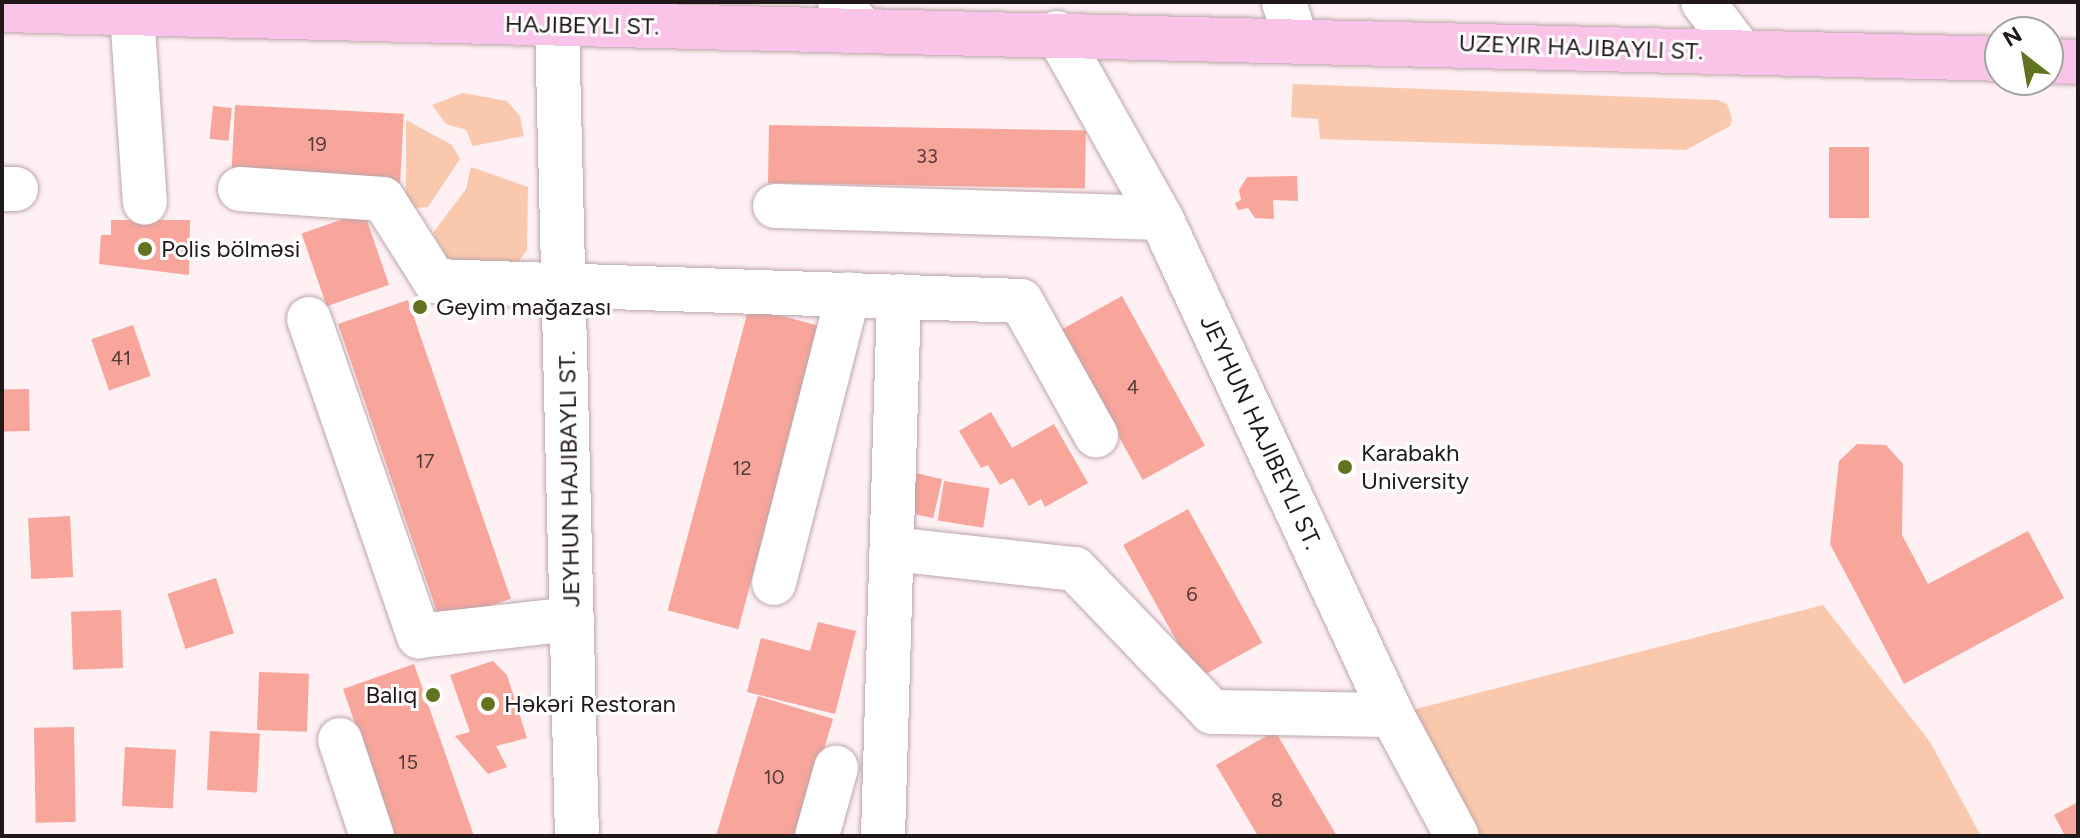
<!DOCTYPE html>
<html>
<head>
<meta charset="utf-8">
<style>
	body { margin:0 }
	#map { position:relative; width:2080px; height:838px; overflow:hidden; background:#fff0f3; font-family:Figtree,sans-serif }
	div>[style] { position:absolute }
	.green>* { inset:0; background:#fac8ad }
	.building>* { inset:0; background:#f8a59b; transform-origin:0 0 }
	.roads { filter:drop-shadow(0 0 2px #bca6ab) drop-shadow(0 0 2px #bca6ab) }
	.minor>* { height:44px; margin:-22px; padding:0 22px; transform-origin:22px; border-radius:22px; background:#fff }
	.major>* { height:44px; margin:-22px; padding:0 22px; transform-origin:22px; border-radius:22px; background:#fac3e8 }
	.dots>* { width:22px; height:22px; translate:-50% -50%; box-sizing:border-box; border:4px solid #fff; border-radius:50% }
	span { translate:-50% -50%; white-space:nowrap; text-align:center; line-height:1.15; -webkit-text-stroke:6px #fff; paint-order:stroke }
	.number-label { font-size:20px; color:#573b3a }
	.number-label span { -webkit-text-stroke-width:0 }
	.street-label { font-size:24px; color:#21181a }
	.poi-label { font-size:24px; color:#21181a }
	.left { translate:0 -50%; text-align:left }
	.right { translate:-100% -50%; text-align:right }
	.frame { position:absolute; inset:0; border:4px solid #21181a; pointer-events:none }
	.north { position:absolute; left:1984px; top:16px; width:80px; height:80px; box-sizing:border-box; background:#fff; border:2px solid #a6a3a3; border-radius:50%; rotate:329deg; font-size:22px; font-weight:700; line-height:32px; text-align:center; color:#21181a }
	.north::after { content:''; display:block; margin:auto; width:28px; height:36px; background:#617321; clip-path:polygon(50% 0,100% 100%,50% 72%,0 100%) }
</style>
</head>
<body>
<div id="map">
	<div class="green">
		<i style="clip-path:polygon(1293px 84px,1717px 100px,1727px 104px,1732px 118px,1730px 126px,1686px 150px,1320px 139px,1318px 119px,1291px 117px)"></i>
		<i style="clip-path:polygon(463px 93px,507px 101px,520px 116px,524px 136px,473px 146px,466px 130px,446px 124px,432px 105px)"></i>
		<i style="clip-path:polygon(406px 120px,452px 145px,460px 159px,428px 207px,415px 208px,406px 201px)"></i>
		<i style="clip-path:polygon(471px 167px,528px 187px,527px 250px,518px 262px,448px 259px,433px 233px,466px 189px)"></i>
		<i style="clip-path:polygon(1823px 605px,1930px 742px,1981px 836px,1464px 836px,1392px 715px)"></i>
	</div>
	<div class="building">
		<i style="left:235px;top:105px;width:169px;height:71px;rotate:3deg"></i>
		<i style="left:213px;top:106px;width:19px;height:33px;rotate:6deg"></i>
		<i style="left:769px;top:125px;width:317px;height:58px;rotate:1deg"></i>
		<i style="left:1829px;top:147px;width:40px;height:71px"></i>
		<i style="clip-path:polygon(1297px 176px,1298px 201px,1273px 200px,1274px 219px,1255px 218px,1248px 208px,1238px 210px,1235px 203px,1241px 200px,1239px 190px,1247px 177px)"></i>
		<i style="left:364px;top:212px;width:77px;height:66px;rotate:71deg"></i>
		<i style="clip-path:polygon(111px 220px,190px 220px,189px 275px,99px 264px,101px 235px,111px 235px)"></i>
		<i style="left:1122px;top:296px;width:171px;height:71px;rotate:61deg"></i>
		<i style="left:408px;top:300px;width:316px;height:74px;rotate:71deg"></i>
		<i style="left:749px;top:307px;width:73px;height:314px;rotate:15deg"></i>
		<i style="left:133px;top:325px;width:54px;height:44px;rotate:71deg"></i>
		<i style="left:29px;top:389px;width:42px;height:27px;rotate:89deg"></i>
		<i style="clip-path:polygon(991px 412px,1012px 448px,1054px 424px,1088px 483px,1045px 507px,1041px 499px,1029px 506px,1013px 478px,1000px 485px,988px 465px,981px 468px,959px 431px)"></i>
		<i style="clip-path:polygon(1857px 444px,1886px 445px,1903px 464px,1902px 535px,1928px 584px,2028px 531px,2064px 598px,1904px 684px,1830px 544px,1839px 461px)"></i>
		<i style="left:911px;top:472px;width:32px;height:40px;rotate:13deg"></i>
		<i style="left:944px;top:481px;width:46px;height:40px;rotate:9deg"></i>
		<i style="left:1188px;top:509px;width:153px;height:74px;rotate:61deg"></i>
		<i style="left:70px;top:516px;width:61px;height:42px;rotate:87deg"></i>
		<i style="left:216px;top:578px;width:58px;height:51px;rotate:72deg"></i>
		<i style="left:121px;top:610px;width:58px;height:50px;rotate:88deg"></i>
		<i style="clip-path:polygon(818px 622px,856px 631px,835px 714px,747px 692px,761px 638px,810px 651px)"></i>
		<i style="clip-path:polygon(493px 661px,507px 675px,527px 738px,496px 746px,507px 767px,488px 774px,455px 736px,470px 732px,450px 675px)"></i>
		<i style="clip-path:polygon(414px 664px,474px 836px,394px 836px,343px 689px)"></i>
		<i style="left:259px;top:672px;width:50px;height:58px;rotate:2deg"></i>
		<i style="clip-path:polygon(758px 696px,833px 719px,798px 836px,716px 836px)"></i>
		<i style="left:74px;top:727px;width:95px;height:40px;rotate:89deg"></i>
		<i style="left:210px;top:731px;width:50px;height:59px;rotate:3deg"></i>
		<i style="clip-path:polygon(1275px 731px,1337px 836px,1258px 836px,1216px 765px)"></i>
		<i style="left:125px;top:747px;width:51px;height:59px;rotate:3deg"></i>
		<i style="clip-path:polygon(2078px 802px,2078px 836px,2065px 836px,2054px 815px)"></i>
	</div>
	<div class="roads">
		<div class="minor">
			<i style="left:840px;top:2px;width:36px;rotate:52deg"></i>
			<i style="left:1284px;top:2px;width:39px;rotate:73deg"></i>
			<i style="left:1703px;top:2px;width:63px;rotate:52.8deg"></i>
			<i style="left:132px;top:13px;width:190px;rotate:86.1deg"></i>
			<i style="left:557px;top:25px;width:811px;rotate:88.59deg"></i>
			<i style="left:1057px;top:33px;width:212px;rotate:60.7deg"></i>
			<i style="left:1161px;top:218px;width:548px;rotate:65.07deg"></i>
			<i style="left:1392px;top:715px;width:137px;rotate:61.8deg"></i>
			<i style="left:2px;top:189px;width:14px"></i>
			<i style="left:240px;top:189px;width:143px;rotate:4deg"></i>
			<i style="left:383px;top:199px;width:97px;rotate:57.6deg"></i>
			<i style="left:435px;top:281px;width:586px;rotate:1.95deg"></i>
			<i style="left:1021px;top:301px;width:154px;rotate:60.8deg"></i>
			<i style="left:775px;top:206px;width:386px;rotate:1.8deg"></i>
			<i style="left:309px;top:319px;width:336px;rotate:70.9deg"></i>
			<i style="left:419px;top:636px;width:154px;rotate:-6.3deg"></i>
			<i style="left:893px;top:549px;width:183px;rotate:6.3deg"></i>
			<i style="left:1075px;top:569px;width:198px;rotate:46.2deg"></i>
			<i style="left:1212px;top:712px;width:180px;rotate:1deg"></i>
			<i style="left:774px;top:583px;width:298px;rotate:-75.6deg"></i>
			<i style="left:340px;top:740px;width:101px;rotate:71.6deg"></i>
			<i style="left:817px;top:836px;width:71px;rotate:-74.4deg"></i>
			<i style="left:883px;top:836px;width:540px;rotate:-88.3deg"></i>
		</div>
		<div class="major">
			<i style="left:2px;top:10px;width:1999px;rotate:1.4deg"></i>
			<i style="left:2048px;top:61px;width:30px;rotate:2deg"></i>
		</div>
	</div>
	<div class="dots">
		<i style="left:145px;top:249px;background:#617321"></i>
		<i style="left:420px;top:307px;background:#617321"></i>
		<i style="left:1345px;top:467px;background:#617321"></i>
		<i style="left:433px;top:695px;background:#617321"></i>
		<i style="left:488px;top:704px;background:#617321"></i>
	</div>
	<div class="number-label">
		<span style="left:317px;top:144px">19</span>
		<span style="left:927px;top:156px">33</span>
		<span style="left:121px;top:358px">41</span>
		<span style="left:1133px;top:387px">4</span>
		<span style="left:425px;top:461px">17</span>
		<span style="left:742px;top:468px">12</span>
		<span style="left:1192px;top:594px">6</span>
		<span style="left:408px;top:762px">15</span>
		<span style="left:774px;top:777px">10</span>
		<span style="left:1277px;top:800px">8</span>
	</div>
	<div class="street-label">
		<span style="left:582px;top:25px;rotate:1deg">HAJIBEYLI ST.</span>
		<span style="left:1581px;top:47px;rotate:2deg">UZEYIR HAJIBAYLI ST.</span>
		<span style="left:1261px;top:432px;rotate:65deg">JEYHUN HAJIBEYLI ST.</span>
		<span style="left:569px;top:479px;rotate:-91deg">JEYHUN HAJIBAYLI ST.</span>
	</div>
	<div class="poi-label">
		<span class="left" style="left:161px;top:249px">Polis bölməsi</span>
		<span class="left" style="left:436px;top:307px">Geyim mağazası</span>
		<span class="left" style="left:1361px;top:467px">Karabakh<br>University</span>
		<span class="right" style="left:417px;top:695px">Balıq</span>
		<span class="left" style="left:504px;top:704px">Həkəri Restoran</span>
	</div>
	<div class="frame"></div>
	<div class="north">N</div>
</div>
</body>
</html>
